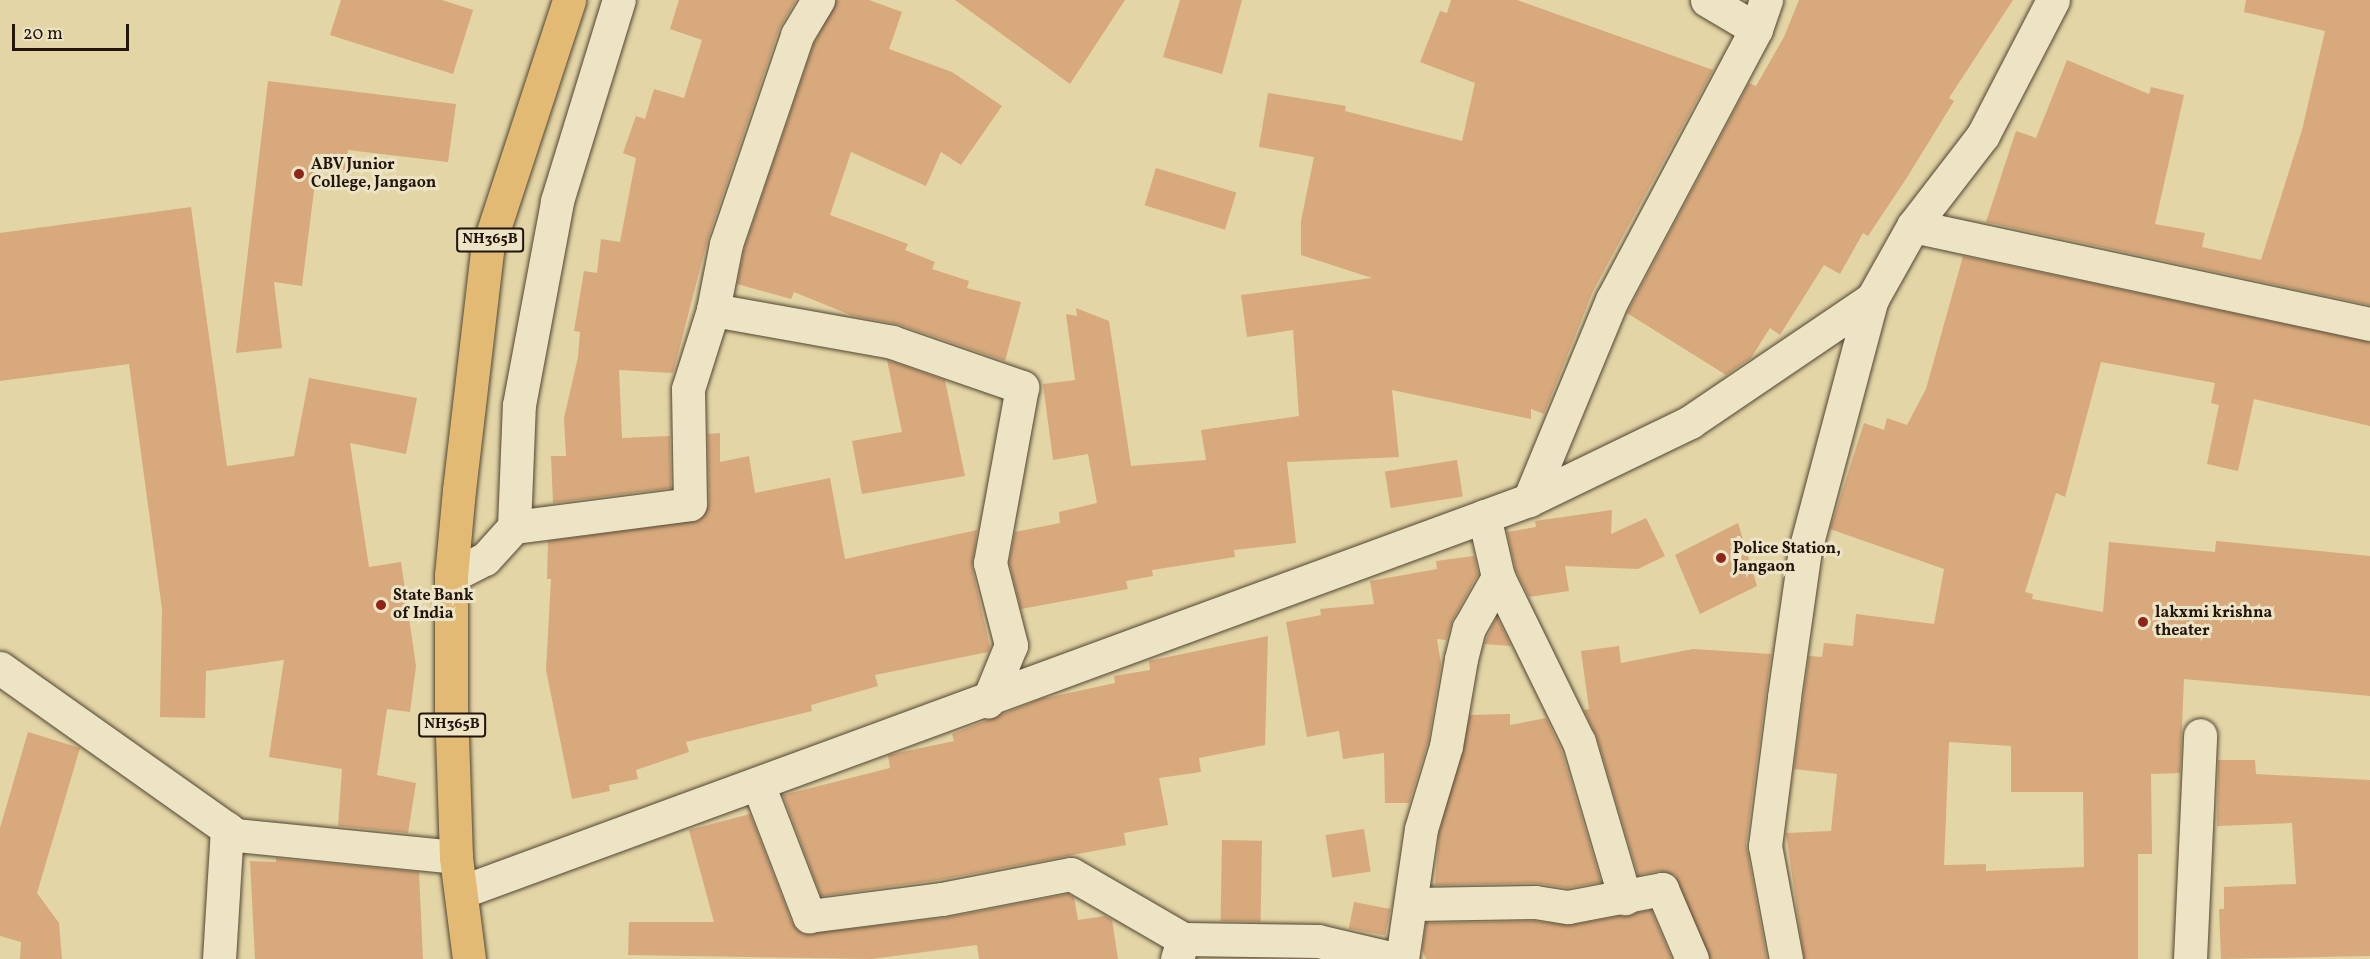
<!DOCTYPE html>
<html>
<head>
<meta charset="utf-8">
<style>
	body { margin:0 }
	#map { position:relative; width:2370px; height:959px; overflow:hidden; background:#e3d5a6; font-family:Vollkorn,serif }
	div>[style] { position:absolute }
	.building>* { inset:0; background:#d8a97d; transform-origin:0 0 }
	.roads { filter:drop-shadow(0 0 2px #524532) drop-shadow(0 0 2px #524532) }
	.street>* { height:33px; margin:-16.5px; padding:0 16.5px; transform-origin:16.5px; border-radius:16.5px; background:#ede4c5 }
	.secondary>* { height:33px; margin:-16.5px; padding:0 16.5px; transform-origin:16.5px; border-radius:16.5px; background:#ede4c5 }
	.highway>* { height:33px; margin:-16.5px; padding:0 16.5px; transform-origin:16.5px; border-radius:16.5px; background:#e2ba73 }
	.dots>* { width:16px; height:16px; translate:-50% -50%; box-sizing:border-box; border:3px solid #ede4c5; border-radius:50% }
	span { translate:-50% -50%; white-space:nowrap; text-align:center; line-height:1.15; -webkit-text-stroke:6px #ede4c5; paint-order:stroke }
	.shield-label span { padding:2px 4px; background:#ede4c5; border:2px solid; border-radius:4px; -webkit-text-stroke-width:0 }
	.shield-label { font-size:15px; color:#22150b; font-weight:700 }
	.poi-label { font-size:16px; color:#22150b; font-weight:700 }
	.left { translate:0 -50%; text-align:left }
	.scale { position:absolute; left:12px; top:24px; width:117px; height:27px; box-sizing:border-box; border:3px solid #22150b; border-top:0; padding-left:8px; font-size:18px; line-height:21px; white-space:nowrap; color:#22150b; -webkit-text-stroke:4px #ede4c5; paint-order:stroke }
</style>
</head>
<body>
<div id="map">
	<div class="building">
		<i style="clip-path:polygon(341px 0,442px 0,473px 10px,453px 74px,330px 35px)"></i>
		<i style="clip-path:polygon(679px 0,796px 0,779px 29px,708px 238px,673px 373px,619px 370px,622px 438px,670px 436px,671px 488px,553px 503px,551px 456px,566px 456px,564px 418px,578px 357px,580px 332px,574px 331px,584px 271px,597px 273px,601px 239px,620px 242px,636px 158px,623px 153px,636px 116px,645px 119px,654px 89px,684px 98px,702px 40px,670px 29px)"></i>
		<i style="clip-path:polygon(837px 0,869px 0,902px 12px,889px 49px,952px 72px,1002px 106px,961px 165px,941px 152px,926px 186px,851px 152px,830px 215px,908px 244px,905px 250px,935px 262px,932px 269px,969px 281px,967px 288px,1021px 302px,1005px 361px,898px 324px,853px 316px,794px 292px,791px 299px,737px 284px,744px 249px,814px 43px)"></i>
		<i style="clip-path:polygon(955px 0,1125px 0,1070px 84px)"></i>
		<i style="clip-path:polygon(1180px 0,1242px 0,1222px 74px,1163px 57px)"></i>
		<i style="clip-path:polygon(1451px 0,1517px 0,1713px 70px,1593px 291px,1544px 414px,1531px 409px,1531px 419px,1392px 390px,1399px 457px,1287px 462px,1296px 543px,1234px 550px,1235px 557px,1152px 570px,1153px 576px,1126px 581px,1128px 589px,1021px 609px,1009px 562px,1015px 532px,1060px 523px,1059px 512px,1097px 503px,1088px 454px,1053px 460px,1043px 384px,1075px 380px,1066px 314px,1077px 316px,1076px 308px,1109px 321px,1131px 466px,1206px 460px,1201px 430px,1299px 416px,1293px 330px,1247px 337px,1241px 295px,1372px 278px,1301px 255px,1301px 221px,1314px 157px,1259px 147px,1268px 93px,1346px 106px,1345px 111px,1462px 141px,1475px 83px,1420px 62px,1440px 11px,1447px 13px)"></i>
		<i style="clip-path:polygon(1799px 0,2013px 0,1949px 98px,1954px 101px,1906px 179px,1868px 236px,1863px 233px,1840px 274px,1824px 265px,1780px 335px,1770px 328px,1751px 358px,1726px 375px,1627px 313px,1749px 83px,1756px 86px,1784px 37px)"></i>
		<i style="clip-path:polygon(2246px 0,2370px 0,2370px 305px,1986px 222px,2016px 131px,2036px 138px,2067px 60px,2149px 94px,2151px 87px,2184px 95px,2155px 224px,2205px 233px,2202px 247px,2261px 260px,2302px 130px,2325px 31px,2244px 12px)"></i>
		<i style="clip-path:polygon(268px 81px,456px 104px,448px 162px,348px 150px,345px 170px,317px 167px,302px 286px,274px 282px,282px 348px,236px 353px)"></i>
		<i style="left:1156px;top:168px;width:84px;height:39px;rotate:17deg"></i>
		<i style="clip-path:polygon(191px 207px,227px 466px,294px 456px,309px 378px,417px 398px,406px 454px,350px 443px,369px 567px,401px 562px,416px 666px,410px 712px,387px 709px,377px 775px,416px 783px,408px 833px,338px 826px,342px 769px,269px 757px,284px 660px,206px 671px,205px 718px,160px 717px,162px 609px,129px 364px,0 381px,0 233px)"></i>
		<i style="clip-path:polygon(evenodd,1963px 256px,2370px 342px,2370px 426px,2254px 399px,2238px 471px,2207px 464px,2219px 405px,2211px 403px,2215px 383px,2101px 362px,2065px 497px,2056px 493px,2025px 592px,2033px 594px,2032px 599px,2103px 612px,2109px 542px,2215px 552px,2216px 541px,2370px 556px,2370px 696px,2184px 679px,2180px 773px,2151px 774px,2152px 854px,2138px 854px,2138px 959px,1804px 959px,1786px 833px,1831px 831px,1837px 774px,1794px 769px,1809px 656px,1822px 657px,1824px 643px,1853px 646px,1856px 614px,1934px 624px,1944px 569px,1830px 529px,1864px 423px,1884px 430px,1887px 418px,1907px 425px,1926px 389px,1963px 256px,1949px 742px,2011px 746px,2011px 792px,2083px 792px,2084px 867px,1986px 871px,1986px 864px,1944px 865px,1949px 742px)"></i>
		<i style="clip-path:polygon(887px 360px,945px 380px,965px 476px,862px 494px,852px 441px,902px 432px)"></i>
		<i style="clip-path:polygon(720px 433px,720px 462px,749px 456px,755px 493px,830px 478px,845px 559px,977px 530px,972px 567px,990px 647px,988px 652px,875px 675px,878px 686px,811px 705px,812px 711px,686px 742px,689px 752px,636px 770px,638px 779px,609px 785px,610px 791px,572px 799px,546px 670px,551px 579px,547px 579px,548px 541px,700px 520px,709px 504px,708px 434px)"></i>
		<i style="left:1457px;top:460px;width:37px;height:73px;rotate:81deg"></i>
		<i style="clip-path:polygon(1612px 510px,1611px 534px,1646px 518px,1665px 556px,1638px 569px,1565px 566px,1569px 591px,1529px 597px,1516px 571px,1507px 532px,1536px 527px,1535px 521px)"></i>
		<i style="clip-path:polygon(1738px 523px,1757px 586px,1700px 614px,1675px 555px)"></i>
		<i style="clip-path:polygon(1474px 556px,1478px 574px,1453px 619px,1446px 640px,1437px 639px,1441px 664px,1428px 742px,1409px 803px,1385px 803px,1384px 753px,1343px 759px,1339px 731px,1307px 737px,1286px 622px,1321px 615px,1320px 609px,1374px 604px,1370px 581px,1437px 569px,1436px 561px)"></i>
		<i style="clip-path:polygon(1497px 617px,1511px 646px,1484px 644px)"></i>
		<i style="clip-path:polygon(1268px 636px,1265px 745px,1199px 758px,1201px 772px,1159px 778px,1168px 825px,1124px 833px,1126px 845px,939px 880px,821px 896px,783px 795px,890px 768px,888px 755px,954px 741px,952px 734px,1041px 699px,1115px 683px,1114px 676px,1150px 670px,1149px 661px)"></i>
		<i style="clip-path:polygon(1619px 646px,1621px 663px,1693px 649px,1771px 654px,1746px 844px,1767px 959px,1710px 959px,1675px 875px,1659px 871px,1638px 875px,1597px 737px,1584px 710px,1589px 709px,1581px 651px)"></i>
		<i style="clip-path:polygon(1510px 714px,1510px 725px,1546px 718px,1561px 749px,1601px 882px,1568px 888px,1535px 883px,1435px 885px,1439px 833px,1470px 715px)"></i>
		<i style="clip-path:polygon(28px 732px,80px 748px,37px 893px,59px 923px,62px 959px,20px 959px,21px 942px,0 936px,0 828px)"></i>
		<i style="clip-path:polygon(2218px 760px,2255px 760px,2256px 774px,2370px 780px,2370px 956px,2221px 959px,2219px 909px,2224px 909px,2224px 887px,2296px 884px,2292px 823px,2217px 826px)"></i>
		<i style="clip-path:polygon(750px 814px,792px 923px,803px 934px,944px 918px,1068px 894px,1074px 897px,1078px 920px,1105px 916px,1112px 920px,1118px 959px,979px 959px,977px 945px,872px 959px,628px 955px,629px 922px,714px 922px,689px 830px)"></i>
		<i style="left:1364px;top:829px;width:43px;height:39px;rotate:81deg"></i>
		<i style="left:1222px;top:840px;width:40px;height:81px;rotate:1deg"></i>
		<i style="clip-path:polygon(276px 858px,419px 872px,423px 959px,255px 959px,250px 861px,276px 862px)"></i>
		<i style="left:1354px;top:902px;width:37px;height:27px;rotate:11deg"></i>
		<i style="clip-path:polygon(1651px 910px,1672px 959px,1426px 959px,1422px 950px,1426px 923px,1534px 921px,1571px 925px)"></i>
	</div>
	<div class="roads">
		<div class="street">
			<i style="left:1756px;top:29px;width:31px;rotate:-71deg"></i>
			<i style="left:1913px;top:226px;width:467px;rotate:12.1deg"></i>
			<i style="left:713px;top:310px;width:182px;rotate:10.1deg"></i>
			<i style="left:892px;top:342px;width:138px;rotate:19.1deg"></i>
			<i style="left:1022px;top:387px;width:179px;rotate:100.3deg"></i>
			<i style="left:990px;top:563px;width:85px;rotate:75.6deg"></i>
			<i style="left:1011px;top:645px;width:61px;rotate:112.3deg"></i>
			<i style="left:1529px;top:500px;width:217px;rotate:-67.5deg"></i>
			<i style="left:1612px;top:300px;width:307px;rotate:-62deg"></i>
			<i style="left:1756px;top:29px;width:57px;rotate:-149.4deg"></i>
			<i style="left:1484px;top:516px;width:63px;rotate:77.1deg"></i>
			<i style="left:1498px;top:577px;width:184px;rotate:63.9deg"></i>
			<i style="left:1579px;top:742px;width:163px;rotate:73.6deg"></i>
			<i style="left:514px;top:527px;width:177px;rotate:-7.4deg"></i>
			<i style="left:690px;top:504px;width:115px;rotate:-91deg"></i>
			<i style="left:688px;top:389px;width:83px;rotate:-72.4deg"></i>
			<i style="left:713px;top:310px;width:67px;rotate:-78.9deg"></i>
			<i style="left:726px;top:244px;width:221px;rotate:-71.2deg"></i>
			<i style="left:797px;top:35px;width:41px;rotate:-59deg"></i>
			<i style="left:0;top:668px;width:289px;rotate:35.3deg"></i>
			<i style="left:236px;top:835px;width:221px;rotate:5.7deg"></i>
			<i style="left:758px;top:784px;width:142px;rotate:68.9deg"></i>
			<i style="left:809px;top:916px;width:134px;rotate:-7.3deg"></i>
			<i style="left:942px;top:899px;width:131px;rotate:-11deg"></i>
			<i style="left:1071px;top:874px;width:129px;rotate:30.1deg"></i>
			<i style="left:461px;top:892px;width:1138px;rotate:-20.16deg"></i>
			<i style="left:1529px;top:500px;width:179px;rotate:-25.8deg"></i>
			<i style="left:1690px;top:422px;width:220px;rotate:-34.1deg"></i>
			<i style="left:1872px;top:299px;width:84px;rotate:-60.7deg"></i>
			<i style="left:1913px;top:226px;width:115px;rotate:-52.4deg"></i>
			<i style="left:1983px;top:135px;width:152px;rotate:-62.6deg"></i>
			<i style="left:1412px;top:904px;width:123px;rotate:-0.9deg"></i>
			<i style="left:1535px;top:902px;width:33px;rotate:9deg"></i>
			<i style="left:1568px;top:907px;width:96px;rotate:-10.8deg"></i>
			<i style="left:1662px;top:889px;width:76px;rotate:66.8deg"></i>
			<i style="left:219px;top:959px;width:131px;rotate:-86.5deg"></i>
			<i style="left:1177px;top:959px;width:21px;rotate:-73deg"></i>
			<i style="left:1183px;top:939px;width:135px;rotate:0.8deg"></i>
			<i style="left:1318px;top:941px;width:79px;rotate:13.2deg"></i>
			<i style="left:1402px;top:959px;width:131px;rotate:-81.7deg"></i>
			<i style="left:1421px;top:829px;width:87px;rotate:-73.2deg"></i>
			<i style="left:1446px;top:746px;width:88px;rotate:-80.2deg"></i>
			<i style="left:1461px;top:659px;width:32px;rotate:-76deg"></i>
			<i style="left:1469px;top:628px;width:59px;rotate:-60.4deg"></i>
			<i style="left:1786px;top:959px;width:115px;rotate:-100.5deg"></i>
			<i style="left:1765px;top:846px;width:150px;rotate:-82.7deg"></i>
			<i style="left:1784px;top:697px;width:148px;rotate:-81.9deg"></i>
			<i style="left:1805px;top:550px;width:260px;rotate:-75.1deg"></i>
			<i style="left:2190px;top:959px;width:224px;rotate:-87.4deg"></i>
		</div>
		<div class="secondary">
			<i style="left:451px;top:576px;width:38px;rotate:-27deg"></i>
			<i style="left:485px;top:559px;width:43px;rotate:-47.8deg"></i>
			<i style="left:514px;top:527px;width:122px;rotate:-87.7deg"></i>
			<i style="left:519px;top:405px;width:208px;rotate:-79.4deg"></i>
			<i style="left:557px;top:201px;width:210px;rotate:-72.9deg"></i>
		</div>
		<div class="highway">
			<i style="left:469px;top:959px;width:103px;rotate:-97.3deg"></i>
			<i style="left:456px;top:857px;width:147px;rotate:-91.9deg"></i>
			<i style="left:451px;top:710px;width:134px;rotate:-90deg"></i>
			<i style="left:451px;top:576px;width:86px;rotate:-84.7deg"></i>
			<i style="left:459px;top:490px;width:242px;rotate:-83.3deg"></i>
			<i style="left:487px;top:250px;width:263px;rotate:-71.8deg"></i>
		</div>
	</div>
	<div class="dots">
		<i style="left:299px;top:174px;background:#8f2418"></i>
		<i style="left:1721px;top:558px;background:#8f2418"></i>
		<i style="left:381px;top:605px;background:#8f2418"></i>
		<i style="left:2143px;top:622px;background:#8f2418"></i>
	</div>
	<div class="shield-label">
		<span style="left:490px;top:240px">NH365B</span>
		<span style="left:452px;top:725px">NH365B</span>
	</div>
	<div class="poi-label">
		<span class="left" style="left:311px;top:174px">ABV Junior<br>College, Jangaon</span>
		<span class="left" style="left:1733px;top:558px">Police Station,<br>Jangaon</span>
		<span class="left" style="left:393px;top:605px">State Bank<br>of India</span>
		<span class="left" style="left:2155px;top:622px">lakxmi krishna<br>theater</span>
	</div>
	<div class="scale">20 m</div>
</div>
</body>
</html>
